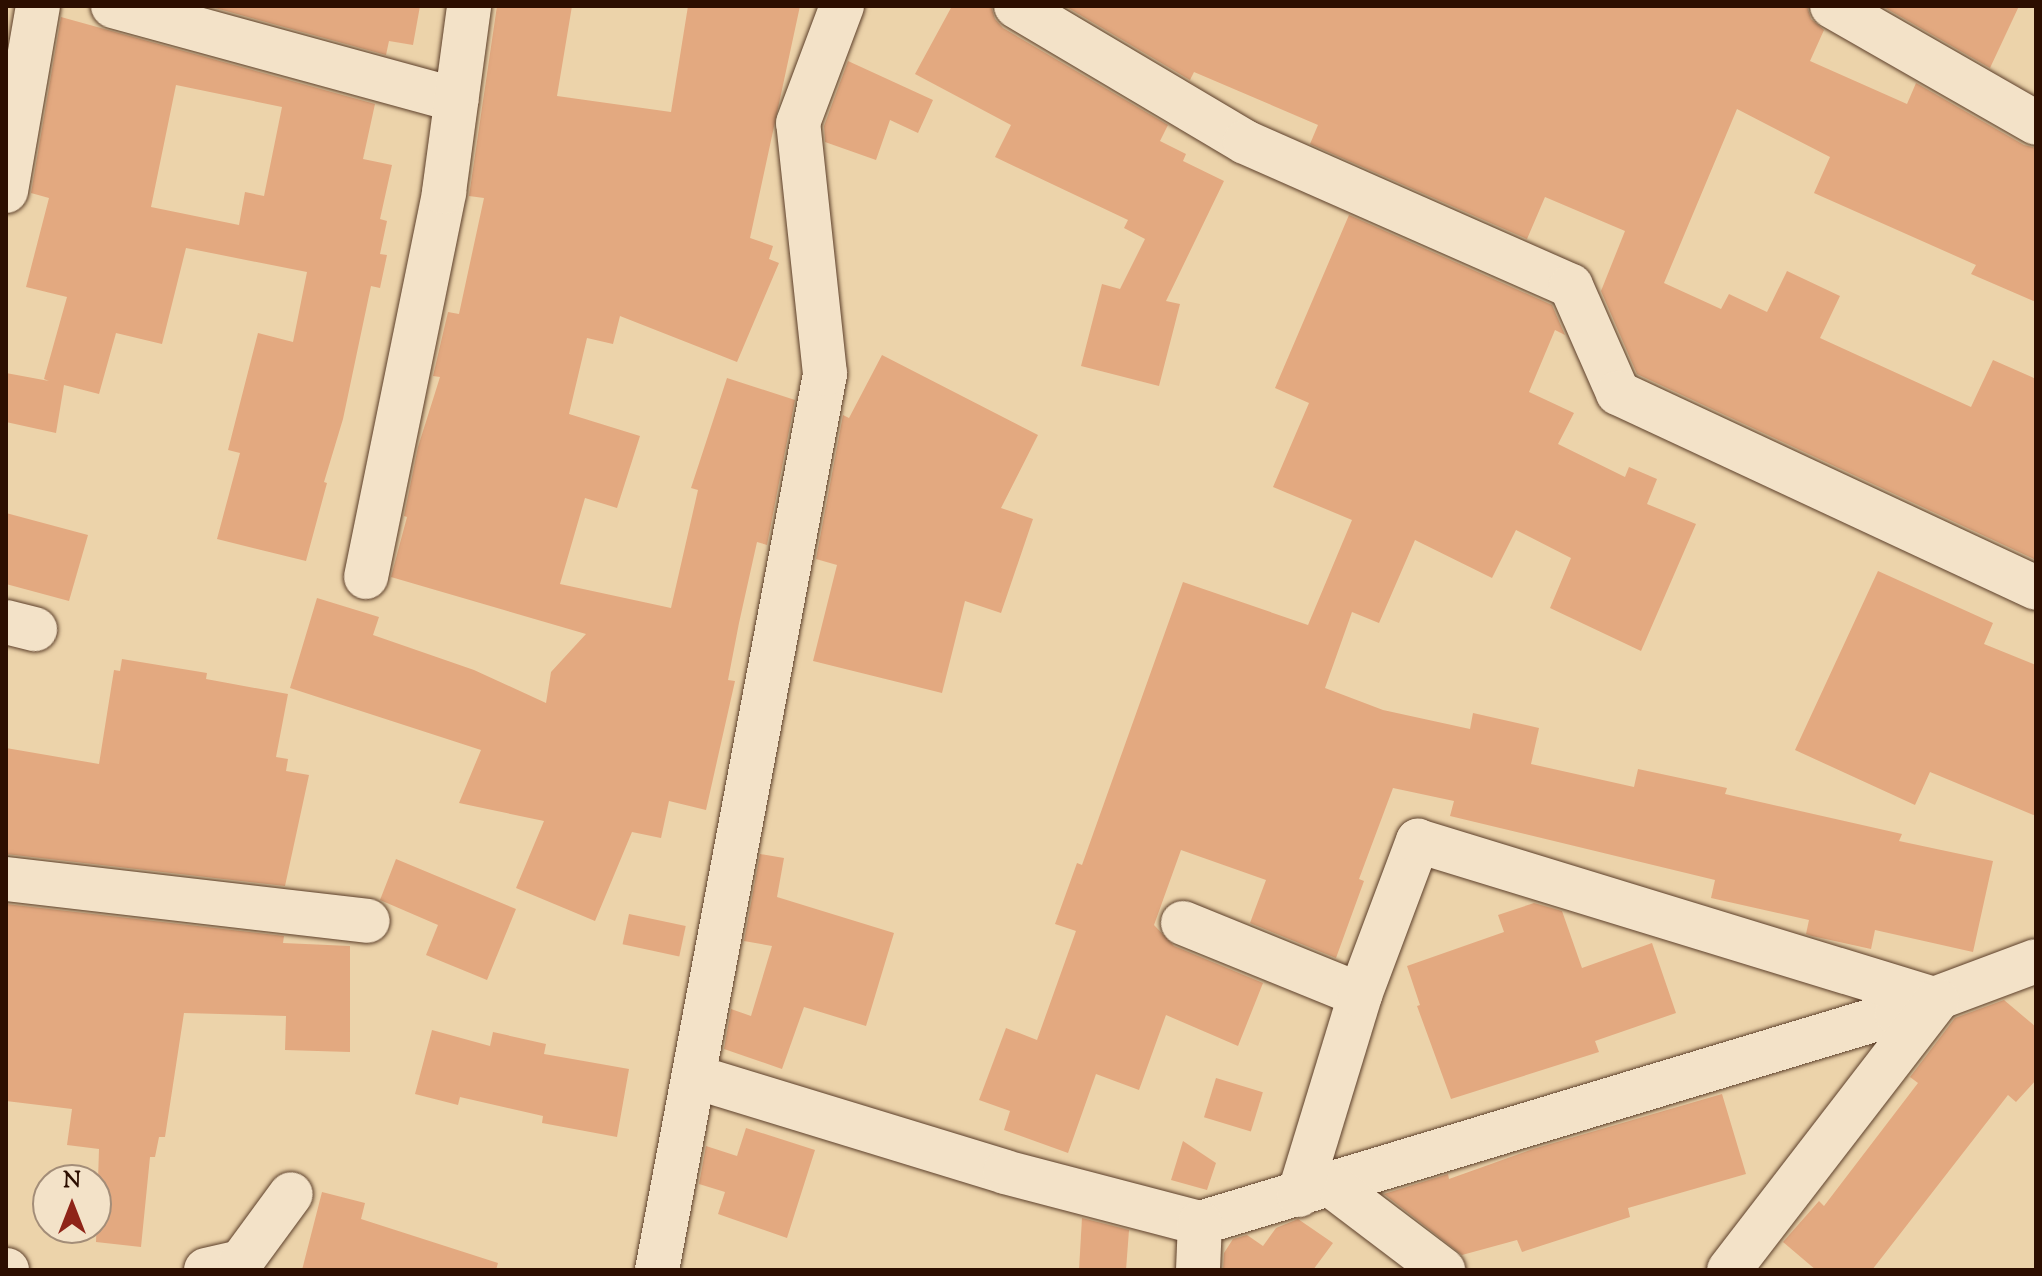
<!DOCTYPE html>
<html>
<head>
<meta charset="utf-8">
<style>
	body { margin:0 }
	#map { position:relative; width:2042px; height:1276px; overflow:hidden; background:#ecd3aa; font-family:"Sorts Mill Goudy",serif }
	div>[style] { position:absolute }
	.building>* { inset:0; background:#e3a980; transform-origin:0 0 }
	.roads { filter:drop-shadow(0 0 2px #5c3f2a) drop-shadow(0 0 2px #5c3f2a) }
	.minor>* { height:44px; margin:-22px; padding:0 22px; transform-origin:22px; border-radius:22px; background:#f3e2c8 }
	span { translate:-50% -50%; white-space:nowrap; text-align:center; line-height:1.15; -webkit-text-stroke:6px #f3e2c8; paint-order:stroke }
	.frame { position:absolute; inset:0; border:8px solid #2c0e00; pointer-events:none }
	.north { position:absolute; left:32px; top:1164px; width:80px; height:80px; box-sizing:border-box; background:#f3e2c8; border:2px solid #a38d78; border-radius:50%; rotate:0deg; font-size:22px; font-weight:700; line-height:32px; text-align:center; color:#2c0e00 }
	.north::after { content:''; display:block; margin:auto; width:28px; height:36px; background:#8f2418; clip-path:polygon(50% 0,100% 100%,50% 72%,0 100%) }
</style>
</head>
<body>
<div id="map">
	<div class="building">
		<i style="clip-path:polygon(208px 6px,420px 6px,413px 45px,389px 41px,386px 55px)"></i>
		<i style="clip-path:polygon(497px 6px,572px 6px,557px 96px,671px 112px,688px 6px,800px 6px,750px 238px,773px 246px,769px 259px,779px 263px,737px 362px,620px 316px,613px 344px,587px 338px,569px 414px,640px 436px,617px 508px,585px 498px,560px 584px,671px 608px,698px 490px,691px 488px,727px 378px,795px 400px,767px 545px,757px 542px,739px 623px,728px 680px,735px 681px,706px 810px,669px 801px,661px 838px,632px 832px,595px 921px,516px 888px,544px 821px,459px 803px,481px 750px,290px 688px,317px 598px,379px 617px,373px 635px,474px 670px,546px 703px,551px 672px,586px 634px,391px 577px,407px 517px,404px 516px,418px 447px,440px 377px,433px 376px,448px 312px,459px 314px,484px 198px,469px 196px)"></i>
		<i style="clip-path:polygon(952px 6px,991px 6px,995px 19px,1003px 28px,1168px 125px,1160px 141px,1186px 154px,1183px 161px,1224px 181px,1166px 301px,1180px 304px,1159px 386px,1081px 366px,1102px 284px,1120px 289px,1145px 239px,1124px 228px,1128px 220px,995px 157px,1011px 125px,915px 74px)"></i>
		<i style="clip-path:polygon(1065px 6px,1807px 6px,1811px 19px,1824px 30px,1810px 61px,1907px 104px,1916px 83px,2024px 145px,2036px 148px,2036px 302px,1971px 274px,1976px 265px,1814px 193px,1830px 157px,1737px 109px,1664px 283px,1721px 309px,1729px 294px,1767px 312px,1787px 271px,1840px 296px,1820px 338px,1971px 407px,1993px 360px,2036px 379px,2036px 560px,1637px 374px,1601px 291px,1625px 231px,1545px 197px,1527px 239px,1310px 144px,1318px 125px,1194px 72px,1190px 80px)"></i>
		<i style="clip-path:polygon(1882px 6px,2019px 6px,1990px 68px)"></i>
		<i style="clip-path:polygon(evenodd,61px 17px,375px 104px,363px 159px,392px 165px,380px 219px,387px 221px,380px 254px,387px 255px,380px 288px,371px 286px,343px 419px,324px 482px,327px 483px,306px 561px,217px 539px,240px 453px,228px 450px,258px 333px,293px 342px,307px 272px,186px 248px,162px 344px,116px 333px,99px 394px,64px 385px,56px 433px,6px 422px,6px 373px,49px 381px,44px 379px,67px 297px,26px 287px,49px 198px,31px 193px,61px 17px,176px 85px,282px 107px,264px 196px,245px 192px,239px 225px,151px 207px,176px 85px)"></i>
		<i style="clip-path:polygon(848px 61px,933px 100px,918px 133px,890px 120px,876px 160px,825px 142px,824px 126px)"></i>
		<i style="clip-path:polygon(1349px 215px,1552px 305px,1565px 335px,1555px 330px,1529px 392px,1574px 413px,1558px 444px,1625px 477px,1629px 467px,1657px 479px,1647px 504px,1696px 524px,1641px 651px,1550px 608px,1571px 558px,1516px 530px,1492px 578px,1415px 540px,1379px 623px,1352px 612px,1325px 688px,1383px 710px,1470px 729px,1473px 713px,1539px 728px,1531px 764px,1634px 787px,1638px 769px,1727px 788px,1725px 794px,1902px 834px,1899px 841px,1993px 861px,1973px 952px,1875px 930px,1871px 949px,1812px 936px,1806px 934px,1809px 920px,1711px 898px,1715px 880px,1450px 816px,1454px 801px,1393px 788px,1359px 879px,1364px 881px,1336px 958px,1250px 923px,1266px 880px,1181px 850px,1154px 925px,1174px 946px,1263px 983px,1238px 1046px,1166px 1015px,1139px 1090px,1096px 1074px,1068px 1153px,1004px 1130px,1010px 1111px,979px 1100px,1006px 1028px,1037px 1040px,1076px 931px,1055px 924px,1077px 863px,1082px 865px,1183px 582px,1308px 625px,1352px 520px,1273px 487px,1309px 403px,1275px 388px)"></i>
		<i style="clip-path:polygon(882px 355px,1038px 435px,1001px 508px,1033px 519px,1001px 613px,965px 601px,942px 693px,813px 661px,837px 565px,816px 559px,843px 415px,849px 418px)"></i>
		<i style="clip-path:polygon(6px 513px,88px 535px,69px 601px,6px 584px)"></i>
		<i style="clip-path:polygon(1878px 571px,1993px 623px,1984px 644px,2036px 665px,2036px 816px,1930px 772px,1915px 805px,1795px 750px)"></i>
		<i style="clip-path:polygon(122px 659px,207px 673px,206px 679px,288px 694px,276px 757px,288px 759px,286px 771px,309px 775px,285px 886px,6px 854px,6px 748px,99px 764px,114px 670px,120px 671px)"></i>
		<i style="clip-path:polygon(760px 854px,784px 858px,777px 897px,894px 933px,866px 1026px,804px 1007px,782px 1069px,724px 1049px,731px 1009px,751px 1016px,772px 946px,744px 941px)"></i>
		<i style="clip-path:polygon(396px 859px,516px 909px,487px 980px,426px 955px,438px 925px,380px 900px)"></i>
		<i style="clip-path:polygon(1534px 903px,1562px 911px,1582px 968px,1652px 943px,1676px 1013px,1595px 1041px,1599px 1052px,1451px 1099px,1417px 1006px,1420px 1005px,1407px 966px,1504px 932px,1498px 915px)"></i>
		<i style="clip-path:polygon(6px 904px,284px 936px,283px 943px,350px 946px,350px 1052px,285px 1050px,286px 1016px,184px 1013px,165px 1137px,159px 1137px,155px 1157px,150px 1157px,141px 1247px,96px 1242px,99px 1149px,67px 1145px,72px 1109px,6px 1101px)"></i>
		<i style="left:629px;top:914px;width:58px;height:31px;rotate:12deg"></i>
		<i style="clip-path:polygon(2004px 1000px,2036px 1027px,2036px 1080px,2016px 1102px,2008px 1095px,1872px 1270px,1816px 1270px,1783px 1242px,1819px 1201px,1824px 1206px,1918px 1083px,1910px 1077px,1955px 1018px)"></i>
		<i style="clip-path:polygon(432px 1030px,490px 1046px,493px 1032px,546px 1044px,544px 1054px,629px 1069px,617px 1137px,542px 1123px,543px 1116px,460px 1097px,458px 1105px,415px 1094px)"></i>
		<i style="left:1216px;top:1078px;width:49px;height:41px;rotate:17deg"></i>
		<i style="clip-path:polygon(1722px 1094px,1746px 1174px,1628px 1208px,1630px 1217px,1522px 1252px,1517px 1240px,1462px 1255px,1384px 1194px,1448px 1174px,1449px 1179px,1533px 1149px)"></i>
		<i style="clip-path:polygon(746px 1128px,815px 1150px,787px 1238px,718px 1214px,725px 1192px,699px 1184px,706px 1146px,737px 1156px)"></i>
		<i style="clip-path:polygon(1183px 1141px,1216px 1163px,1207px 1190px,1171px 1180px)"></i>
		<i style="clip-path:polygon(322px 1192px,365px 1203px,361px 1219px,498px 1263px,496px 1270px,302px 1270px)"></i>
		<i style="clip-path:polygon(1082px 1218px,1129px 1230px,1126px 1270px,1079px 1270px)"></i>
		<i style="clip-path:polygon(1298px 1219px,1333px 1243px,1313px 1270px,1223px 1270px,1224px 1253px,1233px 1239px,1247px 1235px,1263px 1246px,1276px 1228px)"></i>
	</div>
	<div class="roads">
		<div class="minor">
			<i style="left:113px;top:6px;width:356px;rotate:15.3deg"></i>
			<i style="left:1016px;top:6px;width:266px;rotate:30.7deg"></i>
			<i style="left:1245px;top:142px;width:356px;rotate:23.8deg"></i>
			<i style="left:1571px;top:286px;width:117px;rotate:66.3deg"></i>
			<i style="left:1618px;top:393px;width:461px;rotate:25deg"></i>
			<i style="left:1832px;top:6px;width:235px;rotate:29.8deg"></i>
			<i style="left:6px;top:191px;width:188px;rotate:-80.2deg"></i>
			<i style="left:366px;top:577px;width:393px;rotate:-78.5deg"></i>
			<i style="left:444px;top:192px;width:188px;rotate:-82.3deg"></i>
			<i style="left:6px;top:622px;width:30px;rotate:14deg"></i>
			<i style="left:6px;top:879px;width:364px;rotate:6.6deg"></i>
			<i style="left:1183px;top:923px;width:191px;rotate:22.1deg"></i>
			<i style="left:695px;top:1077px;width:324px;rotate:17deg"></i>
			<i style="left:1005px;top:1172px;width:202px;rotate:14.7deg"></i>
			<i style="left:1200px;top:1223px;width:728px;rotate:-16.77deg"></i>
			<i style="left:1897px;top:1013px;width:148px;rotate:-20.5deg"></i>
			<i style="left:1331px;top:1185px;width:141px;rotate:37.2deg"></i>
			<i style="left:1299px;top:1195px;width:209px;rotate:-73deg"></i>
			<i style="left:1360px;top:995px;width:165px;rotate:-69.4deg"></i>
			<i style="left:1418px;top:841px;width:543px;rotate:17.03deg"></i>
			<i style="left:1937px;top:1000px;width:341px;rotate:127.6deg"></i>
			<i style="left:6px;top:1270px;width:1px"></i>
			<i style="left:206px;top:1270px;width:36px;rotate:-13deg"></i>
			<i style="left:241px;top:1262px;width:84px;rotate:-53.7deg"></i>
			<i style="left:657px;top:1270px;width:912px;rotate:-79.38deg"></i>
			<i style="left:825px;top:374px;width:252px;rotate:-96.1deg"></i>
			<i style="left:798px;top:123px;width:125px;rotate:-69.4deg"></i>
			<i style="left:1198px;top:1270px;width:47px;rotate:-87.6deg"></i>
		</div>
	</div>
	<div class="frame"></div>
	<div class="north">N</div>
</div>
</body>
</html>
